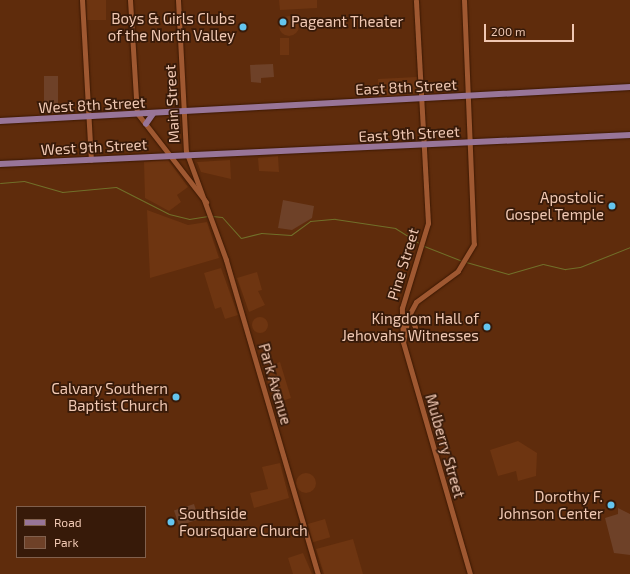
<!DOCTYPE html>
<html>
<head>
<meta charset="utf-8">
<style>
	body { margin:0 }
	#map { position:relative; width:630px; height:574px; overflow:hidden; background:#5f2c0c; font-family:"Exo 2",sans-serif }
	div>[style] { position:absolute }
	.built>* { inset:0; background:#6e3511; transform-origin:0 0 }
	.round { border-radius:50% }
	.green>* { inset:0; background:#6e4128; transform-origin:0 0 }
	.stream>* { height:1px; margin:-0.5px; padding:0 0.5px; transform-origin:0.5px; border-radius:0.5px; background:#71702a }
	.roads { filter:drop-shadow(0 0 1px #3b1803) drop-shadow(0 0 1px #3b1803) }
	.secondary>* { height:5px; margin:-2.5px; padding:0 2.5px; transform-origin:2.5px; border-radius:2.5px; background:#9f5831 }
	.primary>* { height:5.5px; margin:-2.75px; padding:0 2.75px; transform-origin:2.75px; border-radius:2.75px; background:#987598 }
	.dots>* { width:11px; height:11px; translate:-50% -50%; box-sizing:border-box; border:2px solid #371a09; border-radius:50% }
	span { translate:-50% -50%; white-space:nowrap; text-align:center; line-height:1.15; -webkit-text-stroke:3.5px #371a09; paint-order:stroke }
	.poi-label { font-size:15px; color:#f0c8b3 }
	.right { translate:-100% -50%; text-align:right }
	.left { translate:0 -50%; text-align:left }
	.street-label { font-size:15px; color:#f0c8b3 }
	.legend { position:absolute; left:16px; top:506px; width:130px; height:52px; box-sizing:border-box; background:#371a09; border:1px solid #81604d; margin:0; padding:5px 7px; list-style:none; font-size:12px; color:#f0c8b3 }
	.legend li { display:flex; align-items:center; gap:8px; height:20px }
	.legend b { width:20px; border:1px solid #81604d }
	.scale { position:absolute; left:484px; top:24px; width:90px; height:18px; box-sizing:border-box; border:2px solid #f0c8b3; border-top:0; padding-left:5px; font-size:12px; line-height:14px; white-space:nowrap; color:#f0c8b3; -webkit-text-stroke:3px #371a09; paint-order:stroke }
</style>
</head>
<body>
<div id="map">
	<div class="built">
		<i style="left:87px;top:0;width:19px;height:20px"></i>
		<i style="clip-path:polygon(279px 0,317px 0,317px 8px,280px 10px)"></i>
		<i class="round" style="left:279px;top:16px;width:20px;height:20px"></i>
		<i style="left:280px;top:38px;width:9px;height:17px"></i>
		<i style="left:417px;top:77px;width:18px;height:39px;rotate:87deg"></i>
		<i style="clip-path:polygon(278px 156px,279px 172px,259px 171px,258px 158px)"></i>
		<i style="clip-path:polygon(168px 160px,188px 187px,177px 195px,181px 202px,169px 211px,145px 198px,144px 162px)"></i>
		<i style="clip-path:polygon(230px 160px,231px 179px,201px 172px,197px 162px)"></i>
		<i style="clip-path:polygon(147px 210px,188px 225px,207px 222px,219px 258px,150px 278px)"></i>
		<i style="clip-path:polygon(221px 268px,238px 315px,225px 319px,221px 307px,215px 309px,204px 273px)"></i>
		<i style="clip-path:polygon(257px 272px,262px 290px,258px 291px,265px 305px,249px 312px,237px 278px)"></i>
		<i class="round" style="left:252px;top:317px;width:16px;height:16px"></i>
		<i style="clip-path:polygon(280px 362px,291px 398px,276px 403px,263px 369px)"></i>
		<i style="clip-path:polygon(518px 441px,537px 453px,536px 476px,518px 481px,516px 471px,498px 476px,490px 450px)"></i>
		<i style="clip-path:polygon(280px 463px,289px 498px,254px 508px,250px 493px,268px 489px,262px 467px)"></i>
		<i class="round" style="left:296px;top:473px;width:20px;height:20px"></i>
		<i style="left:325px;top:519px;width:19px;height:18px;rotate:74deg"></i>
		<i style="clip-path:polygon(353px 539px,363px 574px,324px 574px,316px 549px)"></i>
		<i style="clip-path:polygon(303px 553px,312px 574px,293px 574px,288px 558px)"></i>
	</div>
	<div class="green">
		<i style="clip-path:polygon(273px 64px,274px 77px,261px 78px,261px 83px,251px 82px,250px 65px)"></i>
		<i style="left:44px;top:76px;width:14px;height:37px"></i>
		<i style="clip-path:polygon(283px 200px,314px 206px,312px 218px,292px 230px,278px 228px)"></i>
		<i style="left:194px;top:504px;width:16px;height:21px;rotate:72deg"></i>
		<i style="clip-path:polygon(618px 508px,630px 514px,630px 555px,614px 553px,605px 518px,618px 514px)"></i>
	</div>
	<div class="stream">
		<i style="left:0;top:183px;width:24px;rotate:-5deg"></i>
		<i style="left:24px;top:181px;width:40px;rotate:16deg"></i>
		<i style="left:62px;top:192px;width:54px;rotate:-5.3deg"></i>
		<i style="left:116px;top:187px;width:59px;rotate:27deg"></i>
		<i style="left:169px;top:214px;width:21px;rotate:14deg"></i>
		<i style="left:189px;top:219px;width:19px;rotate:-9deg"></i>
		<i style="left:212px;top:216px;width:10px;rotate:6deg"></i>
		<i style="left:222px;top:217px;width:28px;rotate:48deg"></i>
		<i style="left:241px;top:238px;width:21px;rotate:-14deg"></i>
		<i style="left:261px;top:233px;width:30px;rotate:4deg"></i>
		<i style="left:291px;top:235px;width:24px;rotate:-36deg"></i>
		<i style="left:310px;top:221px;width:25px;rotate:-5deg"></i>
		<i style="left:335px;top:219px;width:61px;rotate:8.5deg"></i>
		<i style="left:395px;top:228px;width:28px;rotate:32deg"></i>
		<i style="left:424px;top:246px;width:41px;rotate:21.5deg"></i>
		<i style="left:466px;top:262px;width:44px;rotate:15.9deg"></i>
		<i style="left:508px;top:274px;width:36px;rotate:-16deg"></i>
		<i style="left:543px;top:264px;width:23px;rotate:13deg"></i>
		<i style="left:565px;top:269px;width:15px;rotate:-8deg"></i>
		<i style="left:580px;top:267px;width:54px;rotate:-21.8deg"></i>
	</div>
	<div class="roads">
		<div class="secondary">
			<i style="left:82px;top:0;width:160px;rotate:86.8deg"></i>
			<i style="left:130px;top:0;width:113px;rotate:86.5deg"></i>
			<i style="left:137px;top:113px;width:113px;rotate:52.2deg"></i>
			<i style="left:178px;top:0;width:151px;rotate:87deg"></i>
			<i style="left:186px;top:151px;width:116px;rotate:69.8deg"></i>
			<i style="left:226px;top:260px;width:327px;rotate:73.7deg"></i>
			<i style="left:464px;top:0;width:244px;rotate:87.7deg"></i>
			<i style="left:474px;top:244px;width:31px;rotate:121deg"></i>
			<i style="left:458px;top:271px;width:52px;rotate:143.6deg"></i>
			<i style="left:416px;top:302px;width:17px;rotate:118deg"></i>
			<i style="left:408px;top:317px;width:25px;rotate:101deg"></i>
			<i style="left:403px;top:342px;width:241px;rotate:73.9deg"></i>
			<i style="left:409px;top:314px;width:14px;rotate:65deg"></i>
			<i style="left:403px;top:342px;width:34px;rotate:-92deg"></i>
			<i style="left:402px;top:308px;width:89px;rotate:-73deg"></i>
			<i style="left:428px;top:223px;width:223px;rotate:-93.1deg"></i>
		</div>
		<div class="primary">
			<i style="left:0;top:121px;width:631px;rotate:-3.09deg"></i>
			<i style="left:146px;top:124px;width:12px;rotate:-55deg"></i>
			<i style="left:0;top:164px;width:631px;rotate:-2.64deg"></i>
		</div>
	</div>
	<div class="dots">
		<i style="left:283px;top:22px;background:#64c5ee"></i>
		<i style="left:243px;top:27px;background:#64c5ee"></i>
		<i style="left:612px;top:206px;background:#64c5ee"></i>
		<i style="left:487px;top:327px;background:#64c5ee"></i>
		<i style="left:176px;top:397px;background:#64c5ee"></i>
		<i style="left:611px;top:505px;background:#64c5ee"></i>
		<i style="left:171px;top:522px;background:#64c5ee"></i>
	</div>
	<div class="poi-label">
		<span class="right" style="left:235px;top:27px">Boys &amp; Girls Clubs<br>of the North Valley</span>
		<span class="left" style="left:291px;top:22px">Pageant Theater</span>
		<span class="right" style="left:604px;top:206px">Apostolic<br>Gospel Temple</span>
		<span class="right" style="left:479px;top:327px">Kingdom Hall of<br>Jehovahs Witnesses</span>
		<span class="right" style="left:168px;top:397px">Calvary Southern<br>Baptist Church</span>
		<span class="right" style="left:603px;top:505px">Dorothy F.<br>Johnson Center</span>
		<span class="left" style="left:179px;top:522px">Southside<br>Foursquare Church</span>
	</div>
	<div class="street-label">
		<span style="left:406px;top:87px;rotate:-3deg">East 8th Street</span>
		<span style="left:172px;top:104px;rotate:-93deg">Main Street</span>
		<span style="left:92px;top:105px;rotate:-3deg">West 8th Street</span>
		<span style="left:409px;top:134px;rotate:-3deg">East 9th Street</span>
		<span style="left:94px;top:147px;rotate:-3deg">West 9th Street</span>
		<span style="left:403px;top:264px;rotate:-73deg">Pine Street</span>
		<span style="left:275px;top:384px;rotate:74deg">Park Avenue</span>
		<span style="left:445px;top:446px;rotate:74deg">Mulberry Street</span>
	</div>
	<ul class="legend">
	<li><b style="height:5px;background:#987598"></b>Road</li>
	<li><b style="height:11px;background:#6e4128"></b>Park</li>
	</ul>
	<div class="scale">200 m</div>
</div>
</body>
</html>
